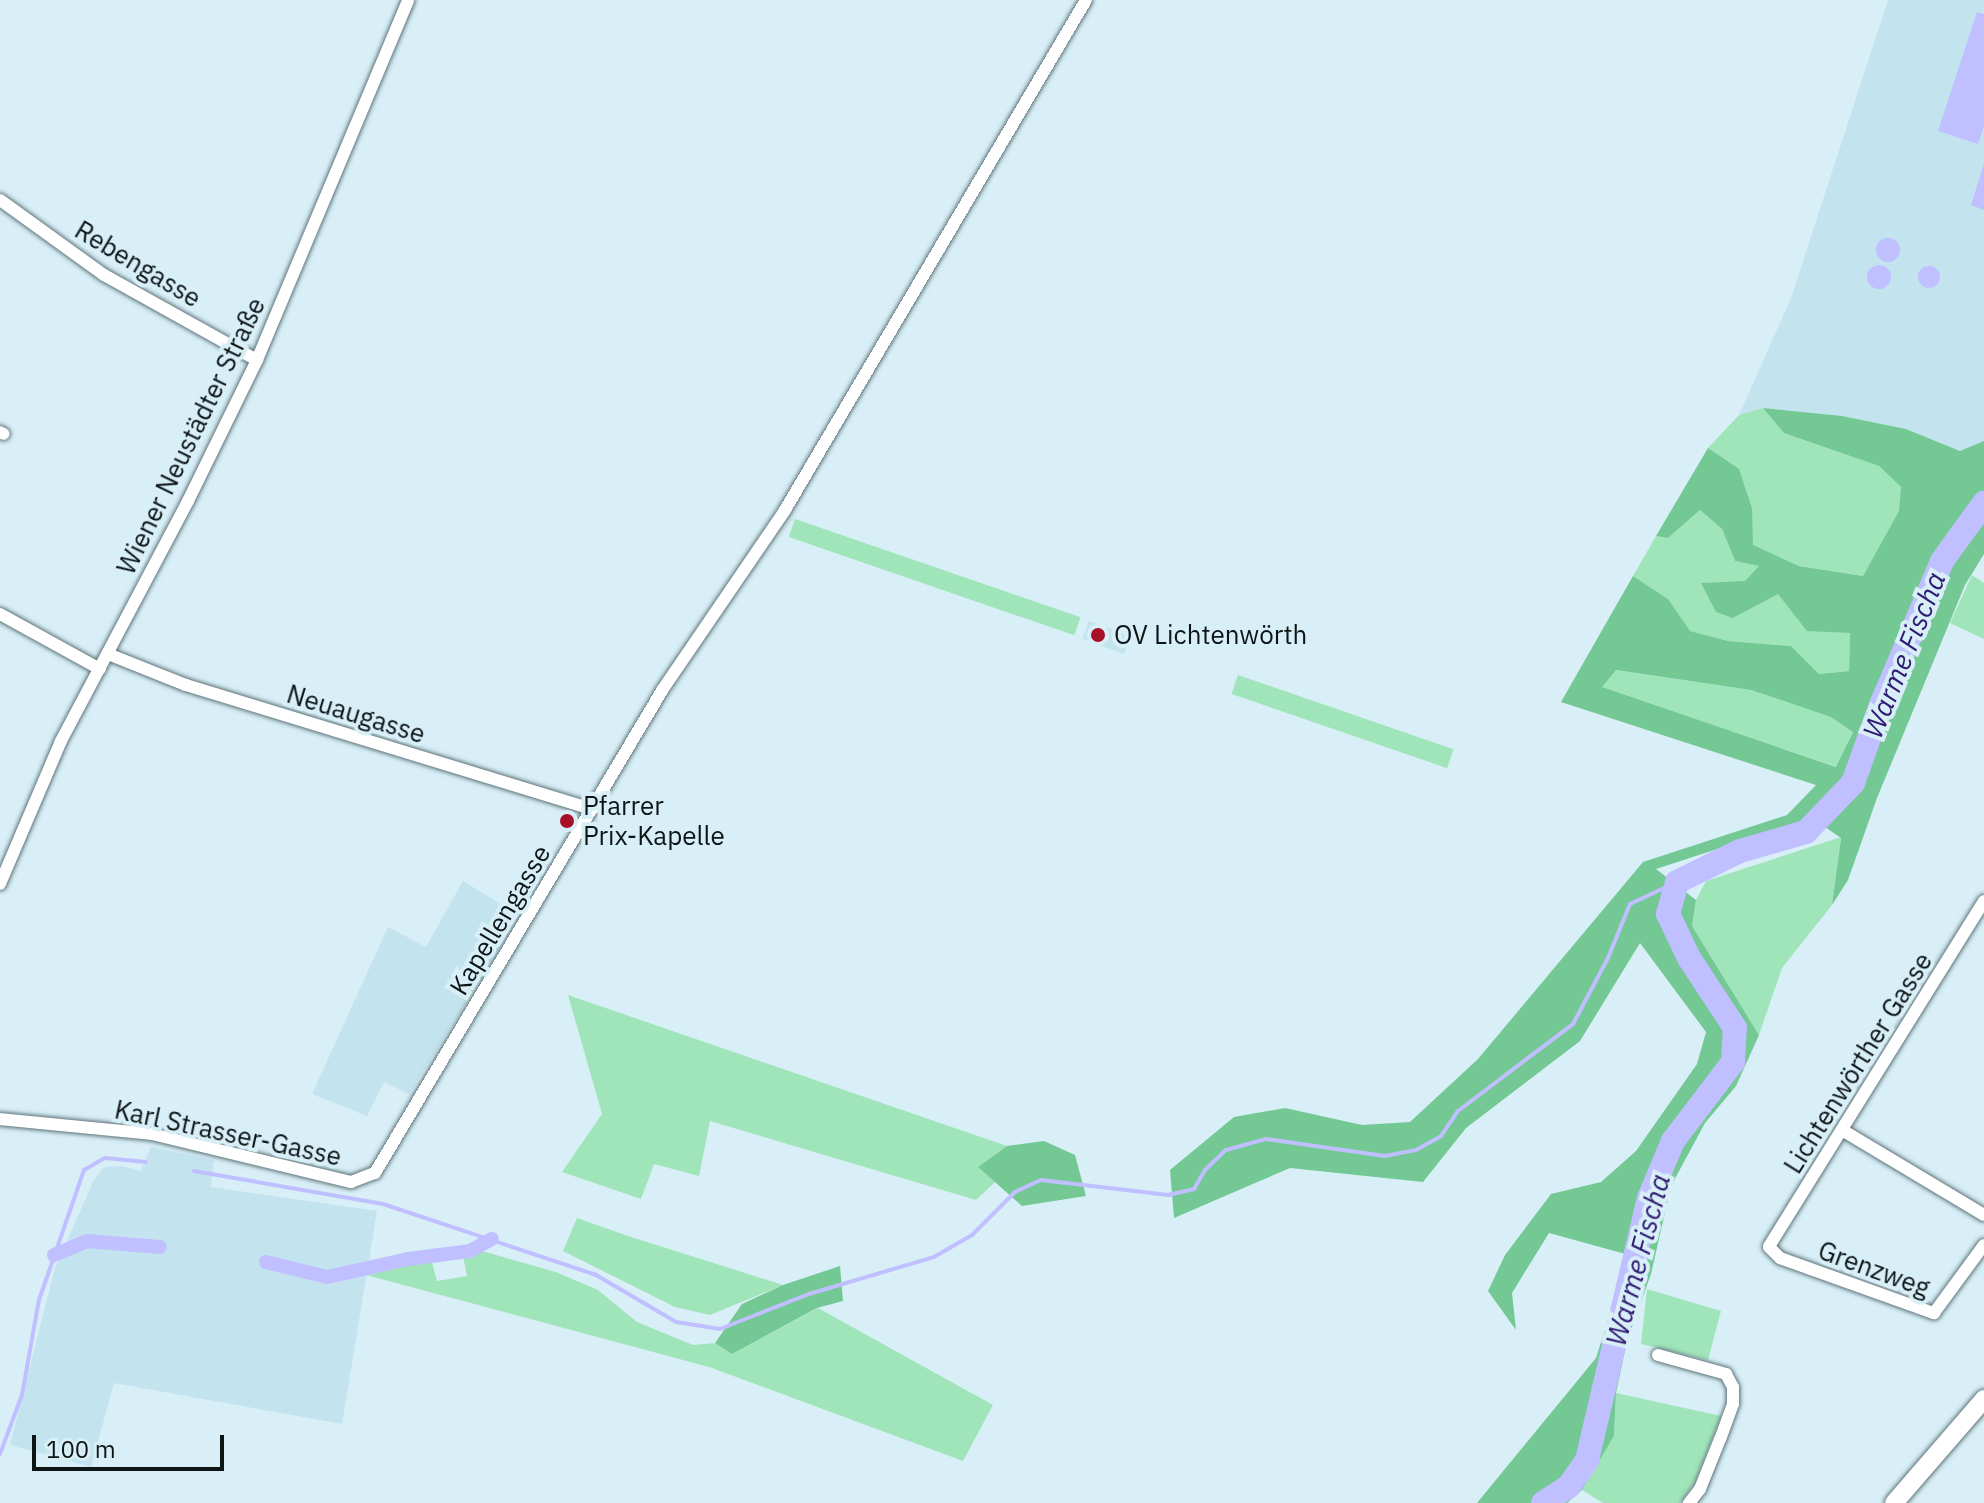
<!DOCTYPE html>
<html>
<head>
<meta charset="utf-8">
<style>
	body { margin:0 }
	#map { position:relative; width:1984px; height:1503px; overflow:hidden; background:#d8eff7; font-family:"IBM Plex Sans",sans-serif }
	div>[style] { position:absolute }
	.built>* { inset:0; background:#c3e3ee; transform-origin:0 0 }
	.green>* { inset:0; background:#a0e5b9; transform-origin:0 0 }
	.forest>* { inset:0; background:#73c894 }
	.water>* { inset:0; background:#c0bfff }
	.round { border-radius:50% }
	.stream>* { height:4px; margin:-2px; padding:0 2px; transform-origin:2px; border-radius:2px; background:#c0bfff }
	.canal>* { height:14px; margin:-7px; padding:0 7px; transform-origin:7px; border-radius:7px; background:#c0bfff }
	.river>* { height:24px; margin:-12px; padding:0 12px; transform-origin:12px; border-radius:12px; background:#c0bfff }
	.roads { filter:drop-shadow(0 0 2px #5f747a) drop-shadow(0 0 2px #5f747a) }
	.street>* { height:12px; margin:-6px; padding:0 6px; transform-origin:6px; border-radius:6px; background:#fff }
	.secondary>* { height:18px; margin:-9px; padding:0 9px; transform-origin:9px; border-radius:9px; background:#fff }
	.dots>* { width:22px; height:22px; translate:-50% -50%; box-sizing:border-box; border:4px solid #d8eff7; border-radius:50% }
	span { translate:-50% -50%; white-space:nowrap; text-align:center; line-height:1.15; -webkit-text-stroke:8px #d8eff7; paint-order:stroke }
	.street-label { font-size:26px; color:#0d1517 }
	.poi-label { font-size:26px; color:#0d1517 }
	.left { translate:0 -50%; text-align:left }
	.water-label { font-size:28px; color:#2f1b73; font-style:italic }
	.scale { position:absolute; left:32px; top:1435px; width:192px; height:36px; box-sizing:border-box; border:4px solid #0d1517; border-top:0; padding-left:10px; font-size:24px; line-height:28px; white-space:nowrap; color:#0d1517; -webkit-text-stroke:6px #d8eff7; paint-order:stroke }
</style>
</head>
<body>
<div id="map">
	<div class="built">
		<i style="clip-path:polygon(1888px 0,1984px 0,1984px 441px,1960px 451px,1906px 429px,1842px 416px,1763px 408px,1739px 415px,1791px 298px)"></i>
		<i style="left:1089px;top:621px;width:44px;height:19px;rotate:20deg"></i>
		<i style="clip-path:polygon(463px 881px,520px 916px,409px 1094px,384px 1082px,367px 1116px,312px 1094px,388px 927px,426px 947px)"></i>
		<i style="clip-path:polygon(151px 1147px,214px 1160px,211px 1187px,377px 1211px,342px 1424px,114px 1383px,91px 1467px,10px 1445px,55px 1268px,93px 1182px,104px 1167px,121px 1166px,141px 1171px)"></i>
	</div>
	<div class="green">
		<i style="clip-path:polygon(1763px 408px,1785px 433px,1879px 466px,1901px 487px,1900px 511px,1863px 576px,1799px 566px,1752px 545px,1752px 508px,1739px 470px,1708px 448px,1739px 415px)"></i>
		<i style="clip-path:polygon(1700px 510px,1722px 529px,1735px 561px,1760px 566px,1745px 581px,1733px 618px,1778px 593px,1807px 630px,1850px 633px,1849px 671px,1819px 674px,1791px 646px,1728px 641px,1689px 631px,1668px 599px,1633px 576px,1656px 536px,1668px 538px)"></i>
		<i style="left:795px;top:519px;width:302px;height:19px;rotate:19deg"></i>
		<i style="clip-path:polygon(1972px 575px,1984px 583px,1984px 639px,1950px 623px)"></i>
		<i style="clip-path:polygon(1615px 670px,1751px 690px,1832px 717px,1853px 731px,1837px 767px,1601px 687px)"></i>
		<i style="left:1238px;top:675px;width:228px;height:20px;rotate:19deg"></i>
		<i style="clip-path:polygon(1841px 837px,1832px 905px,1782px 968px,1759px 1035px,1692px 926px,1696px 900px,1706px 881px)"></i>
		<i style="clip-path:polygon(568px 995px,1007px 1146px,978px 1167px,995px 1182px,976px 1200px,710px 1121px,699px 1176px,654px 1164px,641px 1199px,562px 1172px,602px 1114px)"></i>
		<i style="clip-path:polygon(577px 1218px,628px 1236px,783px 1285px,710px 1315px,675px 1307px,563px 1251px)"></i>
		<i style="clip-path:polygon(482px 1251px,556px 1272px,598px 1290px,637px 1322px,693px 1345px,715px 1343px,732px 1354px,818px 1308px,993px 1405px,963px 1461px,709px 1367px,366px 1275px,367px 1271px,431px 1259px,437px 1281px,467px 1276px,463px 1256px)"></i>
		<i style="clip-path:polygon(1647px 1289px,1721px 1311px,1708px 1360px,1641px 1344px)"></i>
		<i style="clip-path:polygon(1616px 1393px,1721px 1416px,1695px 1482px,1680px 1503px,1603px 1503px,1582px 1490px,1614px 1436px)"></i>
	</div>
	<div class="forest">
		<i style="clip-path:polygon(evenodd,1763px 408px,1842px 416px,1906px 429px,1960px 451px,1984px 441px,1984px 554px,1965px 585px,1877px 798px,1848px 880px,1832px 905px,1841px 838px,1812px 818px,1656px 869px,1696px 900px,1692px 926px,1759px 1035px,1736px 1086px,1705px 1123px,1671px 1186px,1651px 1274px,1627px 1341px,1616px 1393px,1614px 1436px,1582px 1490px,1567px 1503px,1477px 1503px,1596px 1358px,1629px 1255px,1549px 1233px,1512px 1293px,1516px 1330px,1488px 1291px,1505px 1255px,1551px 1194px,1601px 1182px,1636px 1151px,1697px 1064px,1706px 1032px,1640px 943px,1580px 1041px,1466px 1128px,1423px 1182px,1290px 1168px,1174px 1218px,1170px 1170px,1234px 1117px,1285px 1108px,1362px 1125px,1410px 1122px,1478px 1059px,1643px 862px,1787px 815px,1816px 785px,1561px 702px,1633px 576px,1668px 599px,1690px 631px,1728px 641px,1791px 646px,1819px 674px,1849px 671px,1850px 633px,1807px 631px,1778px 594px,1733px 618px,1716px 612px,1701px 583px,1745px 581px,1759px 566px,1735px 561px,1722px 529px,1700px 510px,1668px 538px,1656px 536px,1708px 448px,1739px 469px,1752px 508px,1753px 545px,1799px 566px,1863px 576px,1899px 511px,1901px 487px,1879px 466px,1784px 433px,1763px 408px,1616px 670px,1751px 690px,1831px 717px,1853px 732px,1836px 767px,1602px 687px,1616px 670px)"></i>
		<i style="clip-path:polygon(1044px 1141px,1075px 1155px,1086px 1196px,1022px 1206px,978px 1167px,1007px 1146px)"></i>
		<i style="clip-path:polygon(840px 1266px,843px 1301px,817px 1308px,732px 1354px,715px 1343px,742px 1304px,783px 1285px)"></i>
	</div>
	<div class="water">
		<i style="clip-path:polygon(1977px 12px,1984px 14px,1984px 126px,1978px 144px,1938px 131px)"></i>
		<i style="clip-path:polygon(1984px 164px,1984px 210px,1971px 205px)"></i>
		<i class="round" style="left:1876px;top:238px;width:24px;height:24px"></i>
		<i class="round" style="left:1867px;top:265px;width:24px;height:24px"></i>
		<i class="round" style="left:1918px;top:266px;width:22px;height:22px"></i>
	</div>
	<div class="stream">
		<i style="left:194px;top:1171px;width:192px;rotate:9.9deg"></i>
		<i style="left:383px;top:1204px;width:225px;rotate:18.4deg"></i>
		<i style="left:596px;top:1275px;width:93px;rotate:30.4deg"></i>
		<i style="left:676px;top:1322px;width:45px;rotate:9deg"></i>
		<i style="left:720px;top:1329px;width:96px;rotate:-21.5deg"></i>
		<i style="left:809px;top:1294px;width:130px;rotate:-16.5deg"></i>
		<i style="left:934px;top:1257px;width:44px;rotate:-30.1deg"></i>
		<i style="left:972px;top:1235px;width:61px;rotate:-45deg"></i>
		<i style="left:1015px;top:1192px;width:29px;rotate:-25deg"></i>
		<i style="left:1041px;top:1180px;width:128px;rotate:6.7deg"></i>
		<i style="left:1168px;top:1195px;width:27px;rotate:-13deg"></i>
		<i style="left:1194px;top:1189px;width:22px;rotate:-60deg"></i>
		<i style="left:1205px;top:1170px;width:29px;rotate:-44deg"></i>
		<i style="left:1226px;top:1150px;width:41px;rotate:-15.4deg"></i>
		<i style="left:1266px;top:1139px;width:120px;rotate:8.1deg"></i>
		<i style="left:1385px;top:1156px;width:32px;rotate:-11deg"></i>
		<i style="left:1416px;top:1150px;width:29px;rotate:-29deg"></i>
		<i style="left:1441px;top:1136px;width:30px;rotate:-56deg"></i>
		<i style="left:1458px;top:1111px;width:144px;rotate:-37.1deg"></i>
		<i style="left:1573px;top:1024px;width:75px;rotate:-62.1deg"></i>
		<i style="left:1608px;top:958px;width:58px;rotate:-67.8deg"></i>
		<i style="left:1630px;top:904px;width:52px;rotate:-25.1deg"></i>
		<i style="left:0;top:1454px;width:63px;rotate:-69.6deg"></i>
		<i style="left:22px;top:1395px;width:97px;rotate:-79.9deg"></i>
		<i style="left:39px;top:1300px;width:138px;rotate:-70.9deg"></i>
		<i style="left:84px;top:1170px;width:24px;rotate:-30deg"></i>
		<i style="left:105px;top:1158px;width:41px;rotate:5.6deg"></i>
	</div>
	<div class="canal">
		<i style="left:54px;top:1255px;width:36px;rotate:-23deg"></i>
		<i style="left:87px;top:1241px;width:73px;rotate:4.7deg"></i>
		<i style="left:266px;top:1262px;width:63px;rotate:13.8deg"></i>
		<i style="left:327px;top:1277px;width:83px;rotate:-12.5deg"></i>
		<i style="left:408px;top:1259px;width:63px;rotate:-7.4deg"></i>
		<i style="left:470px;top:1251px;width:25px;rotate:-29deg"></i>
	</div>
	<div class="river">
		<i style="left:1543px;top:1503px;width:31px;rotate:-33deg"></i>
		<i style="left:1569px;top:1486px;width:32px;rotate:-55deg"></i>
		<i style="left:1587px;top:1460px;width:269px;rotate:-76.7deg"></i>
		<i style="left:1649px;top:1198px;width:62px;rotate:-67.2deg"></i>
		<i style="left:1673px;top:1141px;width:99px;rotate:-52.8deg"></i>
		<i style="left:1733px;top:1062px;width:34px;rotate:-87deg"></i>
		<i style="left:1735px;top:1028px;width:84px;rotate:-123.3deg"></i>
		<i style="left:1689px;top:958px;width:49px;rotate:-115.5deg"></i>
		<i style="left:1668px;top:914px;width:33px;rotate:-74deg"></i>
		<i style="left:1677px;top:882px;width:70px;rotate:-26.2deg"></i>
		<i style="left:1740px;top:851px;width:69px;rotate:-16.1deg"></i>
		<i style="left:1806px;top:832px;width:68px;rotate:-46.2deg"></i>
		<i style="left:1853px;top:783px;width:83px;rotate:-70.3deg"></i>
		<i style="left:1881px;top:705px;width:156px;rotate:-67deg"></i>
		<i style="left:1942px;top:561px;width:72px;rotate:-54.1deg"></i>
	</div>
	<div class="roads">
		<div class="street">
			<i style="left:0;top:200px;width:128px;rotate:35.8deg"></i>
			<i style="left:104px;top:275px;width:175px;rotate:29.1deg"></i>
			<i style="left:0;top:432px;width:4px;rotate:27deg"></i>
			<i style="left:0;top:614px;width:114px;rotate:28.8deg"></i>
			<i style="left:108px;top:654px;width:84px;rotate:21.7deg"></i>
			<i style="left:186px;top:685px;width:425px;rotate:17deg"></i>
			<i style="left:0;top:884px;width:155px;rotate:-66.9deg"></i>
			<i style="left:61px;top:741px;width:272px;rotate:-62.1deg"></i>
			<i style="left:188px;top:501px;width:157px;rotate:-63.9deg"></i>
			<i style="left:257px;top:360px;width:390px;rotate:-67.2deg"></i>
			<i style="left:1984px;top:901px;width:407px;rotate:121.9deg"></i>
			<i style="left:1769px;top:1247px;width:16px;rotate:45deg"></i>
			<i style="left:1780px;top:1258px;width:164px;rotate:19.7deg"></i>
			<i style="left:1934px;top:1313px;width:84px;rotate:-53.7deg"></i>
			<i style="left:0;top:1119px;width:153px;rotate:5.6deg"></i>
			<i style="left:152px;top:1134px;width:205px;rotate:13.6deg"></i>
			<i style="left:351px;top:1182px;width:26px;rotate:-21deg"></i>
			<i style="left:375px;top:1173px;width:563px;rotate:-59.25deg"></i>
			<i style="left:663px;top:689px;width:217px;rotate:-55.7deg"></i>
			<i style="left:785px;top:510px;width:592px;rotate:-59.45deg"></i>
			<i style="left:1842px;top:1130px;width:165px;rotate:30.9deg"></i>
			<i style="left:1658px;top:1355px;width:71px;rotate:15.6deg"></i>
			<i style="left:1726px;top:1374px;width:15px;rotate:62deg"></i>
			<i style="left:1733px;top:1387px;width:17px;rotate:90deg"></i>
			<i style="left:1733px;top:1404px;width:37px;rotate:110deg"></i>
			<i style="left:1720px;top:1439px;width:54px;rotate:111.8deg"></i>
			<i style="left:1700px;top:1489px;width:18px;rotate:128deg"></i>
		</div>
		<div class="secondary">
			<i style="left:1894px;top:1503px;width:138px;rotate:-49.1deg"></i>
		</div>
	</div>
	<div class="dots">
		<i style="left:1098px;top:635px;background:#a81027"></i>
		<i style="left:567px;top:821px;background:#a81027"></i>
	</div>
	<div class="street-label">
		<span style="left:138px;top:264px;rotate:31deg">Rebengasse</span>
		<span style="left:191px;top:436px;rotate:-64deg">Wiener Neustädter Straße</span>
		<span style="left:356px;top:714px;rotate:17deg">Neuaugasse</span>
		<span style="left:500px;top:920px;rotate:-59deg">Kapellengasse</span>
		<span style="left:1858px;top:1063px;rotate:-58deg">Lichtenwörther Gasse</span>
		<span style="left:228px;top:1133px;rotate:12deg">Karl Strasser-Gasse</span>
		<span style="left:1874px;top:1269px;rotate:20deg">Grenzweg</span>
	</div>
	<div class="poi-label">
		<span class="left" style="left:1114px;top:635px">OV Lichtenwörth</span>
		<span class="left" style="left:583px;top:821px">Pfarrer<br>Prix-Kapelle</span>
	</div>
	<div class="water-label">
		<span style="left:1904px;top:655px;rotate:-68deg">Warme Fischa</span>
		<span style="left:1638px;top:1260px;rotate:-75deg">Warme Fischa</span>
	</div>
	<div class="scale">100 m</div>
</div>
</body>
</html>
